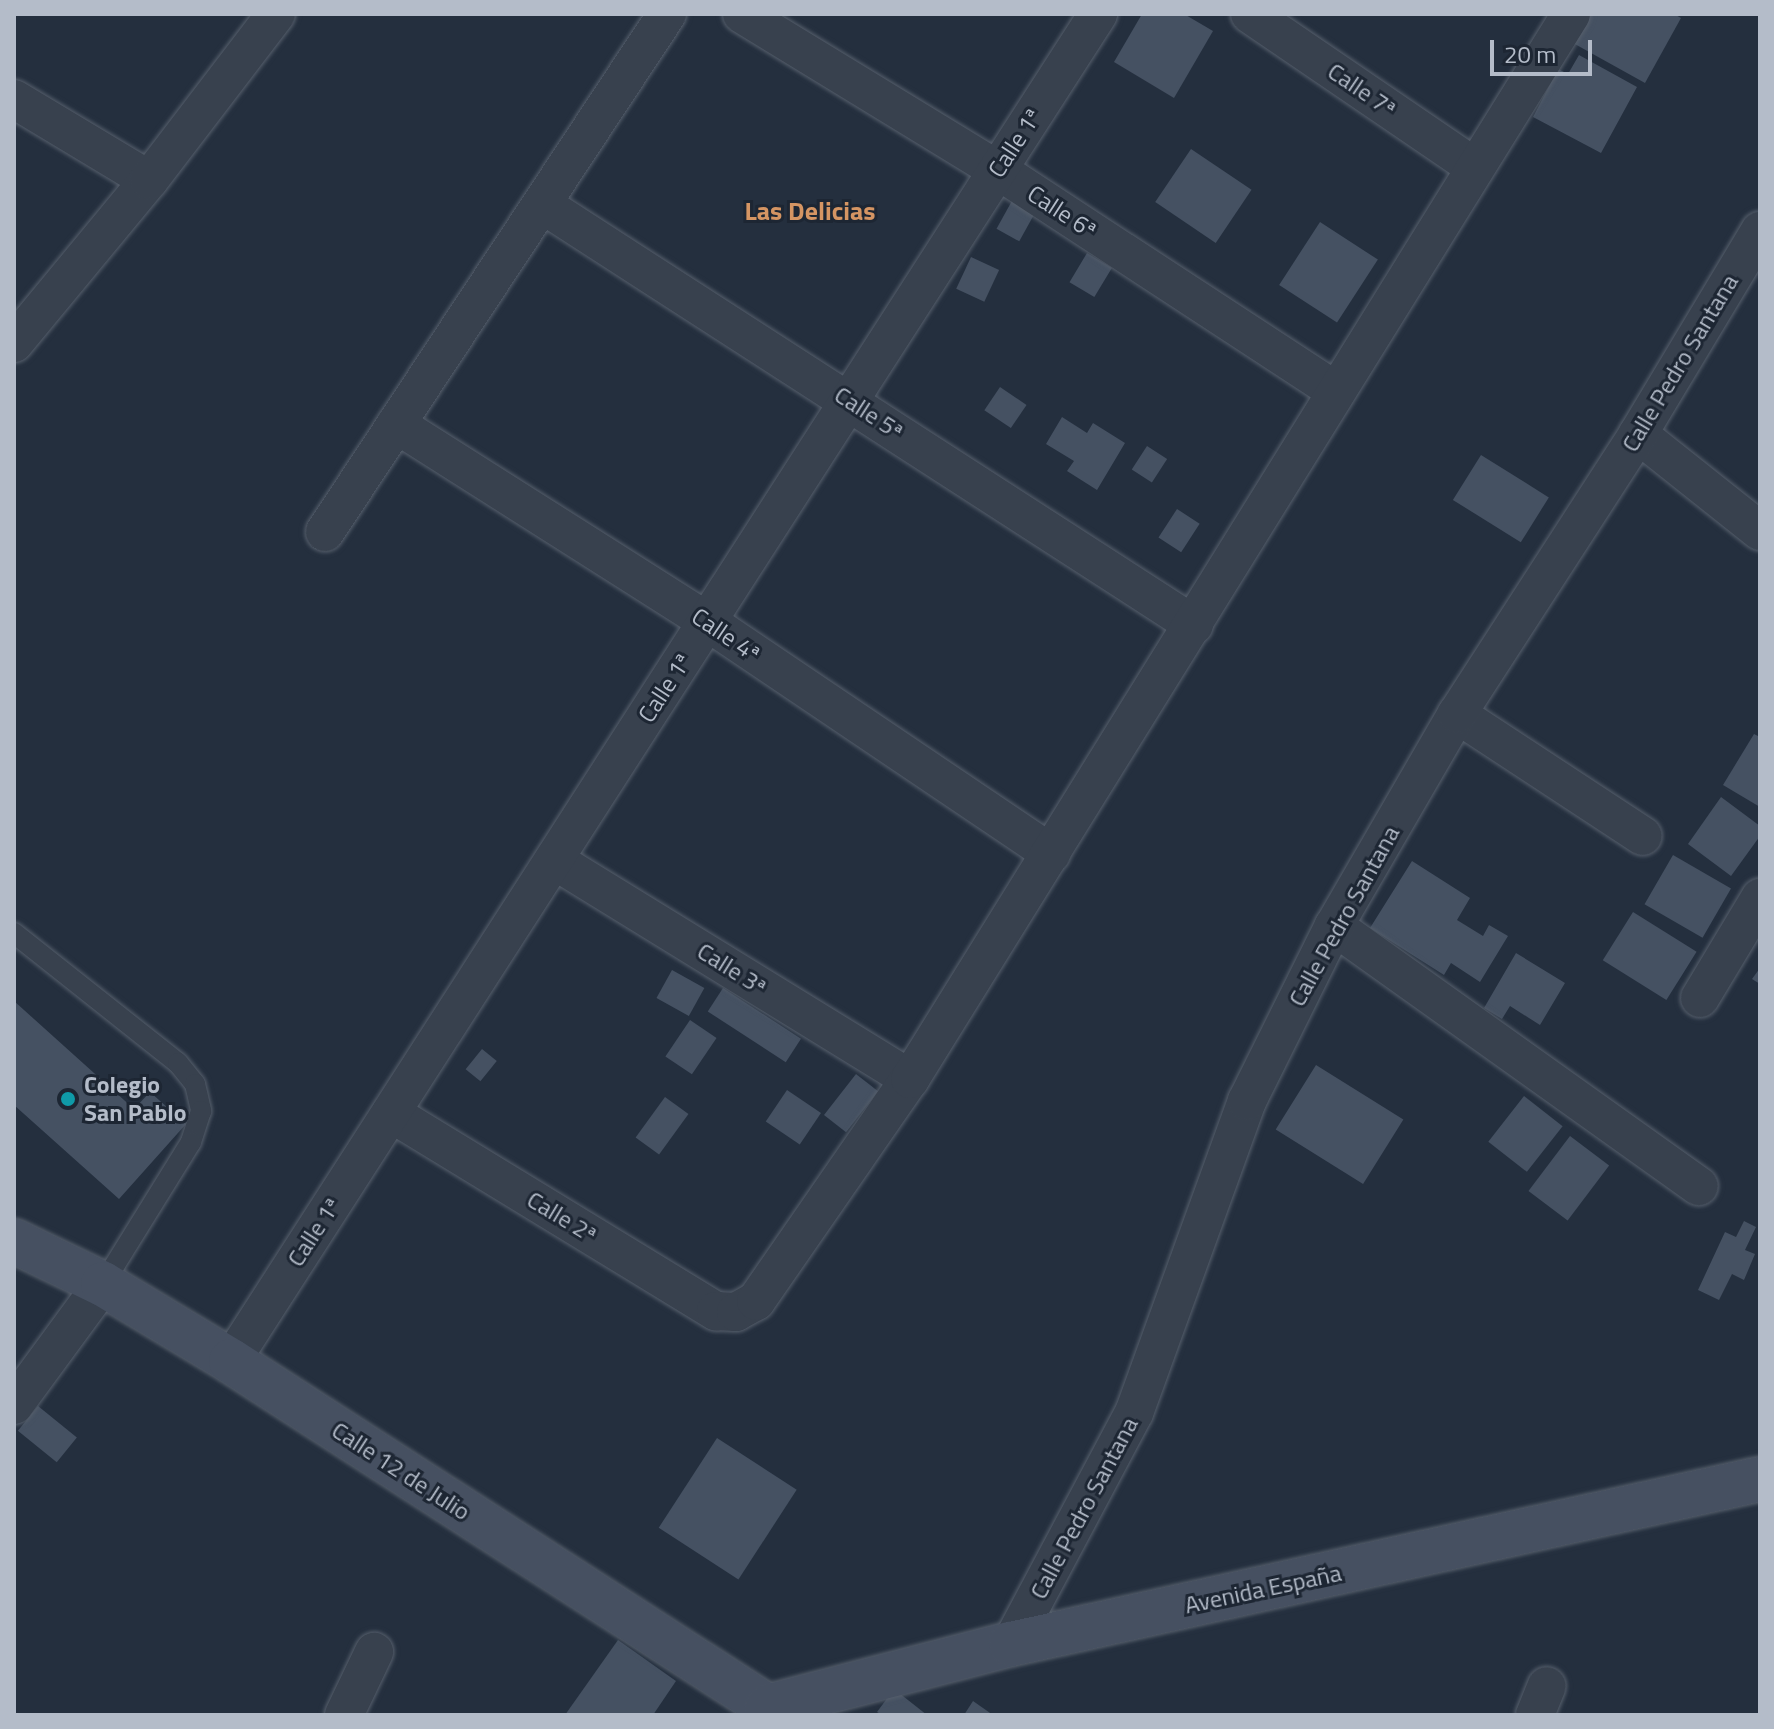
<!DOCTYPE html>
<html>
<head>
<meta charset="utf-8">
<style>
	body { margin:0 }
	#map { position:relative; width:1774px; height:1729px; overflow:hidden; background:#242f3e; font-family:"Titillium Web",sans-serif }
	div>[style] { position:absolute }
	.building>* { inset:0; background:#455162; transform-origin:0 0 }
	.roads { filter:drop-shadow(0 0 2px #565f6c) drop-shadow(0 0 2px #565f6c) }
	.lane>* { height:20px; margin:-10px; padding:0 10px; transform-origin:10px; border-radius:10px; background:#38414e }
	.street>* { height:38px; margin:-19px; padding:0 19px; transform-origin:19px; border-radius:19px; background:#38414e }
	.secondary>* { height:44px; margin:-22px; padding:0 22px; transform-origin:22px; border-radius:22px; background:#465061 }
	.dots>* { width:22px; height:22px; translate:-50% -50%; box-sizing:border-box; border:4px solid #1d2633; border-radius:50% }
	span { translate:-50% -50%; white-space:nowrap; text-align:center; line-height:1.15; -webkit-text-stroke:6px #1d2633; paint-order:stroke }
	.street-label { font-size:24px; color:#b4bcc9 }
	.poi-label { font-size:24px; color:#b4bcc9; font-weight:700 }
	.left { translate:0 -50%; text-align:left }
	.neighbourhood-label { font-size:26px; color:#d59563; font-weight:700 }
	.frame { position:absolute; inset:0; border:16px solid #b4bcc9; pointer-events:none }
	.scale { position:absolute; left:1490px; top:40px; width:102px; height:36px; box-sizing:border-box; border:4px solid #b4bcc9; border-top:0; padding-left:10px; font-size:24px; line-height:28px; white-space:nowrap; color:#b4bcc9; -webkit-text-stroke:6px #1d2633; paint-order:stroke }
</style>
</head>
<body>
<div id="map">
	<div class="building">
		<i style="clip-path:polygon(1142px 14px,1184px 14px,1213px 31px,1174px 98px,1114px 62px)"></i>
		<i style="clip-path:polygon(1589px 14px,1674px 14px,1681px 18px,1645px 83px,1573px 43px)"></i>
		<i style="clip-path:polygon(1579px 55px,1637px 87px,1601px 153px,1533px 117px,1558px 69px,1568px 74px)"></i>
		<i style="left:1191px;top:149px;width:73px;height:64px;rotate:34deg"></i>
		<i style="left:1013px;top:199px;width:26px;height:34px;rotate:29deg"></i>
		<i style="left:1320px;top:222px;width:69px;height:75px;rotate:33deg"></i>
		<i style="left:1087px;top:253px;width:29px;height:34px;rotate:31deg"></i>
		<i style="left:971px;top:257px;width:31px;height:35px;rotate:25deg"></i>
		<i style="left:1000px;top:387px;width:32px;height:28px;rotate:34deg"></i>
		<i style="clip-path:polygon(1062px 417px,1087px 433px,1093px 423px,1125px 443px,1097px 490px,1067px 471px,1074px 461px,1046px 444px)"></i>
		<i style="left:1147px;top:446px;width:24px;height:28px;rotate:33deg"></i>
		<i style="left:1481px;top:455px;width:80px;height:53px;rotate:32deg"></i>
		<i style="left:1177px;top:509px;width:27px;height:34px;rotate:33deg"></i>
		<i style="clip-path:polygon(1754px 734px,1760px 737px,1760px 807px,1723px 785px)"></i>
		<i style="clip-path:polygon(1721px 797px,1760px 826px,1760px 836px,1731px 876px,1688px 844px)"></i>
		<i style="left:1673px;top:855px;width:67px;height:57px;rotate:30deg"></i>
		<i style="clip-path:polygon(1412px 861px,1470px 898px,1457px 920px,1483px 936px,1489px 925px,1508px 936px,1480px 982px,1451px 963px,1444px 975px,1370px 928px)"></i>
		<i style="left:1633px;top:912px;width:75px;height:57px;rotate:32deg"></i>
		<i style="clip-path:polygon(1516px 953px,1565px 983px,1540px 1025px,1510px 1006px,1502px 1019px,1484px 1008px)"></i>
		<i style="clip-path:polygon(1760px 968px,1760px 984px,1752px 979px)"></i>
		<i style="left:672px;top:970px;width:37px;height:32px;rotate:29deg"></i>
		<i style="left:723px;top:988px;width:93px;height:28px;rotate:33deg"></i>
		<i style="clip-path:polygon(14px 1001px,134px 1109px,150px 1092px,186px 1124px,119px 1199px,14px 1105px)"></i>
		<i style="left:690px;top:1020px;width:32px;height:44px;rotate:34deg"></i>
		<i style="left:482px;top:1049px;width:19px;height:26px;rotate:39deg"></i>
		<i style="left:1316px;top:1065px;width:103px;height:76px;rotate:32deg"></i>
		<i style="left:856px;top:1074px;width:28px;height:52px;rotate:38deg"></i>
		<i style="left:787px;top:1090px;width:41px;height:38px;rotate:34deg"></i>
		<i style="left:1524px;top:1096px;width:49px;height:58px;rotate:38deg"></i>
		<i style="left:665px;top:1097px;width:29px;height:50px;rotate:36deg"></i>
		<i style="left:1570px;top:1136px;width:49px;height:69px;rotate:37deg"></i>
		<i style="clip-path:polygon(1744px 1221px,1756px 1227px,1745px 1250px,1755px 1254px,1744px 1280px,1732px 1274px,1719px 1300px,1698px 1290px,1725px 1232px,1736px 1237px)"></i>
		<i style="left:38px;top:1406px;width:50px;height:32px;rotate:39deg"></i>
		<i style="left:717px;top:1438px;width:95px;height:107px;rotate:33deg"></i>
		<i style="clip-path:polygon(618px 1640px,676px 1681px,653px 1715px,565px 1715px)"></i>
		<i style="clip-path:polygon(894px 1689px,927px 1715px,882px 1715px,877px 1712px)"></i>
		<i style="clip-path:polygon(973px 1701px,993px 1715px,964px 1715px)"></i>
	</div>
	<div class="roads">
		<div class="lane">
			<i style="left:14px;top:933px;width:209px;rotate:38.4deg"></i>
			<i style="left:178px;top:1063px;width:27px;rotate:51deg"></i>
			<i style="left:195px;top:1084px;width:28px;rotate:77deg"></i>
			<i style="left:201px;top:1111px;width:33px;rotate:108deg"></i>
			<i style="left:191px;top:1142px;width:167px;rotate:121.8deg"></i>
		</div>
		<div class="street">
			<i style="left:742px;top:14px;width:300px;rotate:31.4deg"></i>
			<i style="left:998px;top:170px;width:404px;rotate:33.2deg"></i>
			<i style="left:1250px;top:14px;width:271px;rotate:34.3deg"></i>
			<i style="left:14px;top:99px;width:157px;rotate:31deg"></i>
			<i style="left:542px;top:204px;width:776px;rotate:32.85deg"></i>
			<i style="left:14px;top:343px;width:212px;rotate:-50.4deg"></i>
			<i style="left:149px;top:180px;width:209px;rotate:-52.6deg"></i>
			<i style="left:396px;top:424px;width:370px;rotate:32.4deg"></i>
			<i style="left:708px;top:622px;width:414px;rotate:34deg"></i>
			<i style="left:1638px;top:434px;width:156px;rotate:38.5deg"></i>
			<i style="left:325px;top:532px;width:621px;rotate:-56.57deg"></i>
			<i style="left:1457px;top:714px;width:222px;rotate:33.3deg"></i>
			<i style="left:554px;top:860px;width:418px;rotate:31.6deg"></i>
			<i style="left:1334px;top:926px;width:448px;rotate:35.5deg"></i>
			<i style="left:1700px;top:998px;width:117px;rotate:-59deg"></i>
			<i style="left:391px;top:1113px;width:381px;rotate:31.4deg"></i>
			<i style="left:716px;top:1311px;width:20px;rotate:3deg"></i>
			<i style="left:736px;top:1312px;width:23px;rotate:-29deg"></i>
			<i style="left:756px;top:1301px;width:270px;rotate:-55.3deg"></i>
			<i style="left:910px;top:1079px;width:1253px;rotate:-58.17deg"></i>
			<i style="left:231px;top:1361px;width:1602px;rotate:-57.23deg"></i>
			<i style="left:14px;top:1405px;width:150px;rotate:-53.7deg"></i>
			<i style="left:1011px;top:1644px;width:262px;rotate:-62deg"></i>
			<i style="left:1134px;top:1413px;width:332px;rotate:-70.1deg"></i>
			<i style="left:1247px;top:1101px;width:195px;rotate:-63.6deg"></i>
			<i style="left:1334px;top:926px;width:245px;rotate:-59.9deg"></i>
			<i style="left:1457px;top:714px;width:333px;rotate:-57.1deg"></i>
			<i style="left:1638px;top:434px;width:237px;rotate:-59deg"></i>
			<i style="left:344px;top:1715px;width:70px;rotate:-64.5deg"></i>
			<i style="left:1535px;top:1715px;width:31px;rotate:-68deg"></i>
		</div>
		<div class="secondary">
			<i style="left:14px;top:1241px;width:99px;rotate:25.8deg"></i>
			<i style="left:103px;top:1284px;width:149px;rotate:31deg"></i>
			<i style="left:231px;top:1361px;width:653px;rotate:32.81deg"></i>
			<i style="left:767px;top:1707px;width:252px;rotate:-14.5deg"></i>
			<i style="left:1011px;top:1644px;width:767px;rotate:-12.42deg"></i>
		</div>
	</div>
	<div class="dots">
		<i style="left:68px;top:1099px;background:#0f9aa8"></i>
	</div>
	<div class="street-label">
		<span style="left:1362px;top:90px;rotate:34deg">Calle 7ª</span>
		<span style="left:1015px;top:143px;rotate:-57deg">Calle 1ª</span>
		<span style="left:1062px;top:212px;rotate:33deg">Calle 6ª</span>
		<span style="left:1680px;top:363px;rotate:-59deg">Calle Pedro Santana</span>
		<span style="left:869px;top:413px;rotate:33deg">Calle 5ª</span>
		<span style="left:726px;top:635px;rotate:34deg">Calle 4ª</span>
		<span style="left:665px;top:688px;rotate:-57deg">Calle 1ª</span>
		<span style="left:1344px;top:916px;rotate:-61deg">Calle Pedro Santana</span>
		<span style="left:732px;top:969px;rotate:32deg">Calle 3ª</span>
		<span style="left:562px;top:1217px;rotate:31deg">Calle 2ª</span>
		<span style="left:314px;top:1232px;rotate:-57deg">Calle 1ª</span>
		<span style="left:401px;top:1471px;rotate:33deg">Calle 12 de Julio</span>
		<span style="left:1084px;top:1508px;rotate:-62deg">Calle Pedro Santana</span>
		<span style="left:1263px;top:1589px;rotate:-12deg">Avenida España</span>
	</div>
	<div class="poi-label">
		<span class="left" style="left:84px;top:1099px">Colegio<br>San Pablo</span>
	</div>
	<div class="neighbourhood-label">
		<span style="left:810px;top:211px">Las Delicias</span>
	</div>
	<div class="frame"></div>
	<div class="scale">20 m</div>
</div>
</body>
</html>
